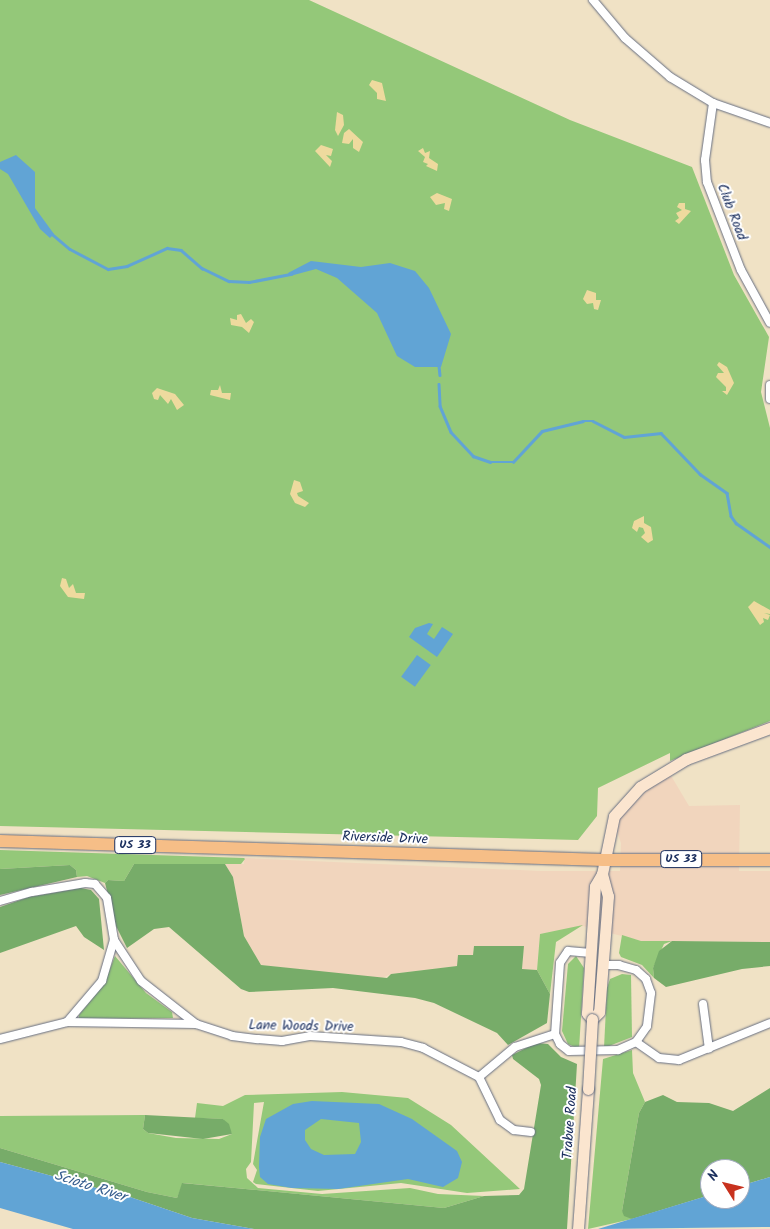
<!DOCTYPE html>
<html>
<head>
<meta charset="utf-8">
<style>
	body { margin:0 }
	#map { position:relative; width:770px; height:1229px; overflow:hidden; background:#f0e2c5; font-family:Kalam,sans-serif }
	div>[style] { position:absolute }
	.built>* { inset:0; background:#f1d5bd }
	.green>* { inset:0; background:#94c879 }
	.forest>* { inset:0; background:#77ac69 }
	.sand>* { inset:0; background:#eeda9e }
	.water>* { inset:0; background:#61a4d5; transform-origin:0 0 }
	.stream>* { height:2.5px; margin:-1.25px; padding:0 1.25px; transform-origin:1.25px; border-radius:1.25px; background:#61a4d5 }
	.roads { filter:drop-shadow(0 0 1px #666e82) drop-shadow(0 0 1px #666e82) }
	.street>* { height:8px; margin:-4px; padding:0 4px; transform-origin:4px; border-radius:4px; background:#fff }
	.secondary>* { height:11px; margin:-5.5px; padding:0 5.5px; transform-origin:5.5px; border-radius:5.5px; background:#fbe5cf }
	.primary>* { height:12px; margin:-6px; padding:0 6px; transform-origin:6px; border-radius:6px; background:#f6be87 }
	.bridges { filter:drop-shadow(0 0 1px #666e82) drop-shadow(0 0 1px #666e82) }
	.secondary-bridge>* { height:11px; margin:-5.5px; padding:0 5.5px; transform-origin:5.5px; border-radius:5.5px; background:#fbe5cf }
	span { translate:-50% -50%; white-space:nowrap; text-align:center; line-height:1.15; -webkit-text-stroke:4px #fff; paint-order:stroke }
	.shield-label span { padding:1px 4px; background:#fff; border:1px solid; border-radius:4px; -webkit-text-stroke-width:0 }
	.shield-label { font-size:12px; color:#1b2f5e; font-weight:700 }
	.street-label { font-size:14px; color:#1b2f5e }
	.water-label { font-size:15px; color:#375e8e; font-style:italic }
	.north { position:absolute; left:700px; top:1159px; width:50px; height:50px; box-sizing:border-box; background:#fff; border:1px solid #a4acbf; border-radius:50%; rotate:306deg; font-size:14px; font-weight:700; line-height:20px; text-align:center; color:#1b2f5e }
	.north::after { content:''; display:block; margin:auto; width:18px; height:22px; background:#c8321e; clip-path:polygon(50% 0,100% 100%,50% 72%,0 100%) }
</style>
</head>
<body>
<div id="map">
	<div class="built">
		<i style="clip-path:polygon(670px 774px,689px 806px,740px 805px,739px 871px,770px 871px,770px 942px,641px 941px,583px 926px,540px 934px,537px 970px,522px 969px,524px 946px,474px 946px,473px 955px,457px 966px,391px 974px,380px 979px,261px 965px,244px 936px,233px 877px,225px 864px,244px 864px,244px 858px,541px 871px,620px 871px,621px 843px,616px 828px,619px 819px,650px 787px)"></i>
	</div>
	<div class="green">
		<i style="clip-path:polygon(0 0,309px 0,570px 120px,692px 167px,734px 275px,769px 337px,761px 392px,770px 428px,770px 721px,670px 761px,670px 753px,598px 788px,597px 816px,578px 840px,0 826px)"></i>
		<i style="clip-path:polygon(0 850px,244px 858px,245px 859px,241px 864px,134px 864px,124px 881px,108px 880px,105px 883px,87px 876px,77px 877px,76px 870px,70px 865px,0 869px)"></i>
		<i style="clip-path:polygon(583px 925px,556px 942px,550px 994px,537px 970px,540px 934px)"></i>
		<i style="clip-path:polygon(622px 935px,641px 941px,672px 941px,664px 944px,653px 968px,654px 978px,642px 965px,621px 957px,619px 953px)"></i>
		<i style="clip-path:polygon(115px 956px,146px 993px,172px 1012px,173px 1018px,79px 1019px,79px 1015px,104px 984px)"></i>
		<i style="clip-path:polygon(576px 956px,584px 968px,579px 1049px,568px 1044px,562px 1031px,568px 964px)"></i>
		<i style="clip-path:polygon(622px 974px,631px 975px,632px 1037px,604px 1048px,607px 988px,610px 979px)"></i>
		<i style="clip-path:polygon(632px 1050px,633px 1073px,645px 1102px,639px 1113px,622px 1211px,632px 1219px,588px 1229px,603px 1059px)"></i>
		<i style="clip-path:polygon(342px 1092px,408px 1098px,451px 1125px,520px 1189px,467px 1193px,401px 1183px,318px 1191px,256px 1184px,253px 1182px,257px 1170px,253px 1164px,264px 1102px,254px 1103px,251px 1162px,246px 1169px,247px 1178px,258px 1188px,322px 1194px,410px 1188px,438px 1194px,484px 1196px,444px 1208px,183px 1183px,177px 1198px,147px 1192px,0 1148px,0 1116px,145px 1115px,143px 1129px,148px 1133px,176px 1138px,219px 1139px,232px 1134px,223px 1119px,195px 1118px,197px 1103px,223px 1106px,245px 1095px)"></i>
	</div>
	<div class="forest">
		<i style="clip-path:polygon(134px 864px,225px 864px,233px 877px,244px 936px,261px 965px,387px 978px,391px 974px,457px 966px,458px 955px,473px 955px,474px 946px,524px 946px,522px 969px,537px 970px,550px 994px,547px 1023px,508px 1045px,497px 1033px,434px 1003px,415px 998px,333px 988px,249px 992px,241px 989px,169px 927px,154px 929px,127px 948px,116px 926px,105px 883px,108px 880px,124px 881px)"></i>
		<i style="clip-path:polygon(70px 865px,76px 870px,77px 877px,0 895px,0 869px)"></i>
		<i style="clip-path:polygon(81px 888px,91px 890px,99px 899px,104px 950px,84px 937px,76px 926px,0 953px,0 907px,29px 897px)"></i>
		<i style="clip-path:polygon(672px 941px,770px 942px,770px 966px,742px 969px,666px 987px,654px 978px,653px 968px,659px 951px)"></i>
		<i style="clip-path:polygon(536px 1043px,548px 1044px,561px 1057px,577px 1064px,567px 1229px,254px 1229px,192px 1218px,130px 1197px,0 1162px,0 1148px,147px 1192px,177px 1198px,182px 1183px,444px 1208px,484px 1196px,519px 1195px,524px 1189px,541px 1085px,539px 1079px,513px 1059px,512px 1055px)"></i>
		<i style="clip-path:polygon(770px 1088px,770px 1177px,740px 1186px,740px 1169px,710px 1169px,710px 1195px,632px 1219px,624px 1216px,622px 1211px,639px 1113px,645px 1102px,663px 1095px,677px 1102px,709px 1103px,733px 1111px)"></i>
		<i style="clip-path:polygon(145px 1115px,223px 1119px,229px 1124px,232px 1134px,203px 1139px,148px 1133px,143px 1129px)"></i>
	</div>
	<div class="sand">
		<i style="clip-path:polygon(372px 80px,382px 83px,386px 101px,377px 99px,377px 93px,369px 85px)"></i>
		<i style="clip-path:polygon(337px 112px,343px 115px,344px 125px,338px 136px,335px 130px)"></i>
		<i style="clip-path:polygon(349px 129px,363px 142px,359px 152px,353px 148px,353px 139px,349px 144px,342px 143px,344px 133px)"></i>
		<i style="clip-path:polygon(321px 145px,333px 149px,331px 156px,326px 155px,332px 161px,330px 167px,315px 151px)"></i>
		<i style="clip-path:polygon(423px 148px,425px 153px,430px 151px,429px 158px,438px 164px,437px 171px,426px 166px,428px 164px,423px 162px,425px 157px,418px 151px)"></i>
		<i style="clip-path:polygon(437px 193px,452px 199px,449px 211px,444px 209px,445px 203px,436px 205px,430px 197px)"></i>
		<i style="clip-path:polygon(679px 203px,685px 203px,685px 209px,691px 211px,679px 224px,675px 221px,679px 218px,676px 213px,682px 210px,677px 207px)"></i>
		<i style="clip-path:polygon(587px 290px,596px 293px,596px 300px,601px 300px,598px 310px,594px 309px,593px 303px,587px 304px,583px 299px)"></i>
		<i style="clip-path:polygon(241px 314px,246px 323px,251px 319px,254px 322px,249px 333px,242px 327px,231px 325px,230px 318px,237px 320px,237px 315px)"></i>
		<i style="clip-path:polygon(719px 362px,727px 367px,734px 383px,727px 395px,722px 391px,726px 391px,726px 387px,716px 377px,718px 373px,724px 373px,717px 365px)"></i>
		<i style="clip-path:polygon(220px 385px,222px 393px,231px 393px,230px 400px,210px 395px,211px 390px,218px 390px)"></i>
		<i style="clip-path:polygon(157px 388px,175px 394px,184px 405px,177px 410px,171px 399px,168px 404px,160px 395px,158px 400px,154px 399px,152px 393px)"></i>
		<i style="clip-path:polygon(294px 480px,300px 482px,303px 491px,297px 493px,298px 496px,309px 503px,305px 507px,295px 503px,290px 494px)"></i>
		<i style="clip-path:polygon(644px 516px,644px 523px,651px 527px,653px 540px,648px 543px,641px 537px,645px 533px,643px 528px,639px 527px,637px 532px,632px 528px,634px 521px)"></i>
		<i style="clip-path:polygon(62px 578px,66px 579px,69px 588px,73px 584px,76px 593px,85px 593px,84px 599px,68px 597px,60px 586px)"></i>
		<i style="clip-path:polygon(754px 601px,770px 610px,770px 614px,764px 613px,770px 615px,768px 620px,763px 618px,764px 622px,760px 625px,748px 607px)"></i>
	</div>
	<div class="water">
		<i style="clip-path:polygon(16px 155px,35px 172px,35px 208px,54px 234px,50px 238px,40px 229px,8px 174px,0 169px,0 162px)"></i>
		<i style="clip-path:polygon(311px 261px,361px 267px,390px 263px,415px 271px,429px 288px,451px 334px,441px 367px,415px 367px,397px 356px,377px 313px,337px 278px,316px 269px,290px 276px,288px 273px)"></i>
		<i style="clip-path:polygon(429px 623px,433px 624px,427px 634px,434px 639px,442px 627px,453px 634px,437px 657px,409px 637px,415px 628px)"></i>
		<i style="left:417px;top:655px;width:17px;height:27px;rotate:36deg"></i>
		<i style="clip-path:polygon(evenodd,312px 1101px,379px 1104px,412px 1119px,457px 1151px,462px 1162px,458px 1178px,443px 1187px,408px 1179px,338px 1189px,292px 1188px,268px 1184px,260px 1177px,259px 1167px,260px 1137px,266px 1119px,293px 1104px,312px 1101px,321px 1119px,359px 1123px,361px 1142px,355px 1154px,324px 1155px,311px 1149px,305px 1140px,305px 1130px,321px 1119px)"></i>
		<i style="clip-path:polygon(0 1162px,130px 1197px,192px 1218px,254px 1229px,73px 1229px,0 1208px)"></i>
		<i style="clip-path:polygon(770px 1177px,770px 1227px,598px 1229px,710px 1195px,710px 1199px,740px 1199px,740px 1186px)"></i>
	</div>
	<div class="stream">
		<i style="left:52px;top:234px;width:23px;rotate:40deg"></i>
		<i style="left:70px;top:249px;width:43px;rotate:27.8deg"></i>
		<i style="left:108px;top:269px;width:19px;rotate:-9deg"></i>
		<i style="left:127px;top:266px;width:44px;rotate:-24.2deg"></i>
		<i style="left:167px;top:248px;width:14px;rotate:8deg"></i>
		<i style="left:181px;top:250px;width:28px;rotate:41deg"></i>
		<i style="left:202px;top:268px;width:30px;rotate:26deg"></i>
		<i style="left:229px;top:281px;width:20px;rotate:3deg"></i>
		<i style="left:249px;top:282px;width:43px;rotate:-10.8deg"></i>
		<i style="left:439px;top:366px;width:9px;rotate:84deg"></i>
		<i style="left:439px;top:384px;width:22px;rotate:87deg"></i>
		<i style="left:440px;top:406px;width:28px;rotate:67deg"></i>
		<i style="left:451px;top:432px;width:33px;rotate:47deg"></i>
		<i style="left:473px;top:456px;width:18px;rotate:19deg"></i>
		<i style="left:490px;top:462px;width:23px"></i>
		<i style="left:513px;top:462px;width:42px;rotate:-46.9deg"></i>
		<i style="left:542px;top:431px;width:42px;rotate:-13.7deg"></i>
		<i style="left:583px;top:421px;width:10px"></i>
		<i style="left:593px;top:421px;width:35px;rotate:27deg"></i>
		<i style="left:624px;top:437px;width:37px;rotate:-6deg"></i>
		<i style="left:661px;top:433px;width:57px;rotate:46.4deg"></i>
		<i style="left:700px;top:474px;width:33px;rotate:35deg"></i>
		<i style="left:727px;top:493px;width:23px;rotate:80deg"></i>
		<i style="left:731px;top:516px;width:9px;rotate:54deg"></i>
		<i style="left:736px;top:523px;width:42px;rotate:35.2deg"></i>
	</div>
	<div class="roads">
		<div class="street">
			<i style="left:593px;top:0;width:50px;rotate:49.9deg"></i>
			<i style="left:625px;top:38px;width:60px;rotate:40.9deg"></i>
			<i style="left:670px;top:77px;width:50px;rotate:31.2deg"></i>
			<i style="left:713px;top:103px;width:60px;rotate:19.3deg"></i>
			<i style="left:713px;top:103px;width:58px;rotate:98deg"></i>
			<i style="left:705px;top:160px;width:22px;rotate:85deg"></i>
			<i style="left:707px;top:182px;width:94px;rotate:68.9deg"></i>
			<i style="left:741px;top:270px;width:60px;rotate:61.3deg"></i>
			<i style="left:770px;top:385px;width:14px;rotate:90deg"></i>
			<i style="left:0;top:901px;width:33px;rotate:-16deg"></i>
			<i style="left:32px;top:892px;width:54px;rotate:-9.6deg"></i>
			<i style="left:85px;top:883px;width:10px;rotate:6deg"></i>
			<i style="left:95px;top:884px;width:18px;rotate:49deg"></i>
			<i style="left:107px;top:898px;width:43px;rotate:80.5deg"></i>
			<i style="left:114px;top:940px;width:49px;rotate:56.6deg"></i>
			<i style="left:141px;top:981px;width:70px;rotate:38deg"></i>
			<i style="left:591px;top:953px;width:23px;rotate:-175deg"></i>
			<i style="left:568px;top:951px;width:14px;rotate:124deg"></i>
			<i style="left:560px;top:963px;width:71px;rotate:94deg"></i>
			<i style="left:555px;top:1034px;width:11px;rotate:63deg"></i>
			<i style="left:560px;top:1044px;width:11px;rotate:38deg"></i>
			<i style="left:569px;top:1051px;width:49px;rotate:-1.2deg"></i>
			<i style="left:618px;top:1050px;width:20px;rotate:-24deg"></i>
			<i style="left:636px;top:1042px;width:19px;rotate:-55deg"></i>
			<i style="left:647px;top:1026px;width:33px;rotate:-83deg"></i>
			<i style="left:651px;top:993px;width:15px;rotate:-110deg"></i>
			<i style="left:646px;top:979px;width:13px;rotate:-138deg"></i>
			<i style="left:636px;top:970px;width:18px;rotate:-164deg"></i>
			<i style="left:619px;top:965px;width:16px;rotate:180deg"></i>
			<i style="left:703px;top:1004px;width:45px;rotate:82.4deg"></i>
			<i style="left:67px;top:1022px;width:54px;rotate:-49.5deg"></i>
			<i style="left:102px;top:981px;width:43px;rotate:-73.7deg"></i>
			<i style="left:0;top:1039px;width:69px;rotate:-14.2deg"></i>
			<i style="left:67px;top:1022px;width:129px;rotate:0.9deg"></i>
			<i style="left:196px;top:1024px;width:38px;rotate:18deg"></i>
			<i style="left:232px;top:1036px;width:26px;rotate:7deg"></i>
			<i style="left:258px;top:1039px;width:24px;rotate:5deg"></i>
			<i style="left:282px;top:1041px;width:28px;rotate:-10deg"></i>
			<i style="left:310px;top:1036px;width:91px;rotate:3.8deg"></i>
			<i style="left:401px;top:1042px;width:23px;rotate:15deg"></i>
			<i style="left:423px;top:1048px;width:63px;rotate:27.4deg"></i>
			<i style="left:479px;top:1077px;width:47px;rotate:-39.8deg"></i>
			<i style="left:515px;top:1047px;width:42px;rotate:-18deg"></i>
			<i style="left:636px;top:1042px;width:28px;rotate:35deg"></i>
			<i style="left:659px;top:1058px;width:20px;rotate:6deg"></i>
			<i style="left:679px;top:1060px;width:98px;rotate:-22.1deg"></i>
			<i style="left:479px;top:1077px;width:48px;rotate:64deg"></i>
			<i style="left:500px;top:1120px;width:17px;rotate:36deg"></i>
			<i style="left:514px;top:1130px;width:17px;rotate:7deg"></i>
		</div>
		<div class="secondary">
			<i style="left:602px;top:874px;width:23px;rotate:75deg"></i>
			<i style="left:608px;top:896px;width:116px;rotate:94.4deg"></i>
			<i style="left:599px;top:1012px;width:10px;rotate:135deg"></i>
			<i style="left:592px;top:1019px;width:8px;rotate:-130deg"></i>
			<i style="left:587px;top:1013px;width:127px;rotate:-86.4deg"></i>
			<i style="left:595px;top:886px;width:14px;rotate:-60deg"></i>
			<i style="left:602px;top:874px;width:59px;rotate:-78.3deg"></i>
			<i style="left:614px;top:816px;width:39px;rotate:-48deg"></i>
			<i style="left:640px;top:787px;width:54px;rotate:-31.3deg"></i>
			<i style="left:686px;top:759px;width:90px;rotate:-20.3deg"></i>
			<i style="left:578px;top:1229px;width:140px;rotate:-85.9deg"></i>
		</div>
		<div class="primary">
			<i style="left:0;top:841px;width:604px;rotate:1.8deg"></i>
			<i style="left:604px;top:860px;width:166px"></i>
		</div>
	</div>
	<div class="bridges">
		<div class="secondary-bridge">
			<i style="left:588px;top:1089px;width:70px;rotate:-86.7deg"></i>
		</div>
	</div>
	<div class="shield-label">
		<span style="left:135px;top:845px">US 33</span>
		<span style="left:681px;top:859px">US 33</span>
	</div>
	<div class="street-label">
		<span style="left:732px;top:212px;rotate:69deg">Club Road</span>
		<span style="left:385px;top:838px;rotate:2deg">Riverside Drive</span>
		<span style="left:301px;top:1026px;rotate:1deg">Lane Woods Drive</span>
		<span style="left:570px;top:1123px;rotate:-86deg">Trabue Road</span>
	</div>
	<div class="water-label">
		<span style="left:90px;top:1187px;rotate:18deg">Scioto River</span>
	</div>
	<div class="north">N</div>
</div>
</body>
</html>
